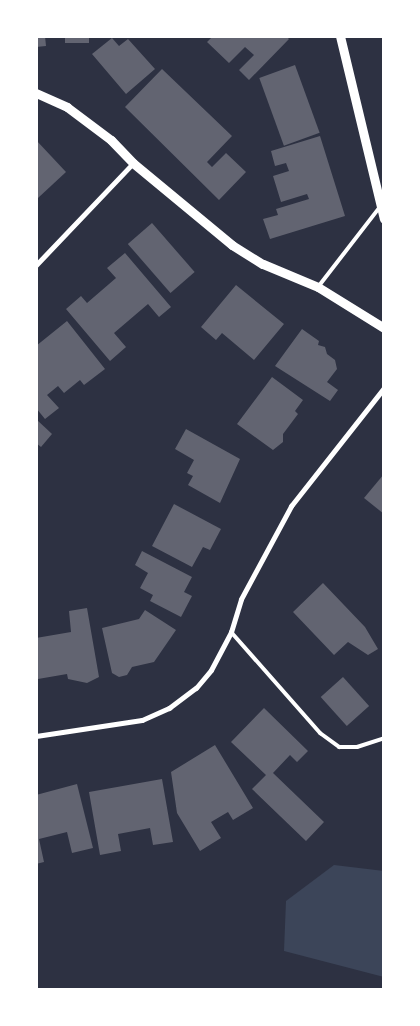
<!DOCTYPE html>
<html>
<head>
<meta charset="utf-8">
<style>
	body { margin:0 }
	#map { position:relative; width:420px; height:1026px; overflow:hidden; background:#2d3142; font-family:"Space Grotesk",sans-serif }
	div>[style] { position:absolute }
	.green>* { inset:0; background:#3c4559 }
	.building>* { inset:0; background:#626471; transform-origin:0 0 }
	.service>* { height:4px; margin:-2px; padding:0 2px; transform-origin:2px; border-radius:2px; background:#fff }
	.minor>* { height:5px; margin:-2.5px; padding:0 2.5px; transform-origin:2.5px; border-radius:2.5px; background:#fff }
	.tertiary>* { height:9px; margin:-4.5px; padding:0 4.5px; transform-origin:4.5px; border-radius:4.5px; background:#fff }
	span { translate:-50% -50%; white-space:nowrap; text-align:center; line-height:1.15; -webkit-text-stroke:4px #fff; paint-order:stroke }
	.frame { position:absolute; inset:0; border:38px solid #fff; pointer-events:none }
</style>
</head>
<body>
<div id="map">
	<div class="green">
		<i style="clip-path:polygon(334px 865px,384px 871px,384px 977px,284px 951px,286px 901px)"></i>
	</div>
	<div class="building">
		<i style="clip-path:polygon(36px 36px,45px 36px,46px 46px,36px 47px)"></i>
		<i style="left:65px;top:36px;width:24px;height:7px"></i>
		<i style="clip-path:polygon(213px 36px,286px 36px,289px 39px,249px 80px,239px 70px,254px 55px,245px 47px,229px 63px,207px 42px)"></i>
		<i style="clip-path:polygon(112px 38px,119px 46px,128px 39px,155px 69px,126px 94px,92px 54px)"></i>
		<i style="left:295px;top:65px;width:72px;height:38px;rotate:70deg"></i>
		<i style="clip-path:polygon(162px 69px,232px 136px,207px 162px,212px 167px,226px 153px,246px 172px,219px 200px,125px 107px)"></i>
		<i style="clip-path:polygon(320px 136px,345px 216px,270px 239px,263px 219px,278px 215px,276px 209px,309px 199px,307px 194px,281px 202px,273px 176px,289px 171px,286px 163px,275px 166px,271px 151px)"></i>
		<i style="clip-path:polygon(36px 140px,66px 172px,38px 198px,36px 197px)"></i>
		<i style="left:152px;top:223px;width:65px;height:32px;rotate:49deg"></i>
		<i style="clip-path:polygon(125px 253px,171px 307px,159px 317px,148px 304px,114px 333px,126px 347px,110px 361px,66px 309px,81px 296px,87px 303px,116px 278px,107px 268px)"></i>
		<i style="clip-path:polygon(236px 285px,284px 324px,254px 360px,222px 333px,216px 340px,201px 327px)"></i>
		<i style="clip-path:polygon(67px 321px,105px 369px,84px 385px,80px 380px,64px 393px,58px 386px,47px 395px,59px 408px,45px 419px,36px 408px,36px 346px)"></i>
		<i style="clip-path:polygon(302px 329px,319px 341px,318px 345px,325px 347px,327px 354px,335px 360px,337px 369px,327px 382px,338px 390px,330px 401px,275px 366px)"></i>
		<i style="clip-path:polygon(272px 377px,303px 400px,295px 411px,298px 414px,283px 434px,283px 442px,273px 450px,237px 424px)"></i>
		<i style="clip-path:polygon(36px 419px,52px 434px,41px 447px,36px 443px)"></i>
		<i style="clip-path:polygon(186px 429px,240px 459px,220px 503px,188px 485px,193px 476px,187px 473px,194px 460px,175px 449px)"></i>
		<i style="clip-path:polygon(384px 474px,384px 514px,364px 498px)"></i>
		<i style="clip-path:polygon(174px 504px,221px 529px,210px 550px,203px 547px,192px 567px,152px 546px)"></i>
		<i style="clip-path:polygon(142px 551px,192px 577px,184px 592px,192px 596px,181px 617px,150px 601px,153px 595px,140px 588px,148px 573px,135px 565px)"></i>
		<i style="clip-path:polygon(323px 583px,365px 627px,378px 649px,368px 655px,348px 642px,334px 655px,293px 612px)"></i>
		<i style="clip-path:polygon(87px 608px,99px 677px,87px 683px,68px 679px,67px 674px,38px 679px,36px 683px,36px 638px,71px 632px,69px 611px)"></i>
		<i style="clip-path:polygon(145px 610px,176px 630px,154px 662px,132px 667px,127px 675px,119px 677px,112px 673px,102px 628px,139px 619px)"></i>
		<i style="left:343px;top:677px;width:39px;height:30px;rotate:48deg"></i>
		<i style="clip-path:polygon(264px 708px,308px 751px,297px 762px,290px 755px,273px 773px,324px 822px,306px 841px,252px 789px,266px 775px,231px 742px)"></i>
		<i style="clip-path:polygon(215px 745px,253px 808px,233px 820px,228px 812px,211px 822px,221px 838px,200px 851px,177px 813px,171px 772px)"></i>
		<i style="clip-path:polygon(162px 779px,173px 842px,153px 845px,150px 828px,118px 834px,121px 851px,100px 855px,89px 792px)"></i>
		<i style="clip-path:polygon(77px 784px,93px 848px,72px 853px,67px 832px,39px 839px,44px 862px,36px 864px,36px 795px)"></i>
	</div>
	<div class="service">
		<i style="left:318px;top:287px;width:100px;rotate:-52.3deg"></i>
		<i style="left:231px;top:632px;width:135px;rotate:48.6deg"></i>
		<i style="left:320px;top:733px;width:24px;rotate:36deg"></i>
		<i style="left:339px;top:747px;width:18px"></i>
		<i style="left:357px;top:747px;width:28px;rotate:-18deg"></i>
	</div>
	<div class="minor">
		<i style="left:36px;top:265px;width:141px;rotate:-46.4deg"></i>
		<i style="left:36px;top:736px;width:107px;rotate:-8.6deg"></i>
		<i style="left:142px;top:720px;width:30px;rotate:-24deg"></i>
		<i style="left:169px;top:708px;width:34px;rotate:-37deg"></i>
		<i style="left:196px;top:688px;width:23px;rotate:-50deg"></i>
		<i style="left:211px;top:670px;width:43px;rotate:-62.2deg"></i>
		<i style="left:231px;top:632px;width:34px;rotate:-73deg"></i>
		<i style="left:241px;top:599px;width:106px;rotate:-61.7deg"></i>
		<i style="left:291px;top:506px;width:150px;rotate:-51.8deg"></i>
	</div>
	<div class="tertiary">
		<i style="left:340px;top:36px;width:188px;rotate:76.5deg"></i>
		<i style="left:36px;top:93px;width:34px;rotate:24deg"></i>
		<i style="left:67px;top:107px;width:55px;rotate:36.9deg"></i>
		<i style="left:111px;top:140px;width:32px;rotate:46deg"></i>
		<i style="left:133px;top:163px;width:129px;rotate:39.6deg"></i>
		<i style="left:232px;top:245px;width:36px;rotate:32deg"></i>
		<i style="left:263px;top:264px;width:60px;rotate:22.7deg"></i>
		<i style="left:318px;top:287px;width:78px;rotate:31.8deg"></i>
	</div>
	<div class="frame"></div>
</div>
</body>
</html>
